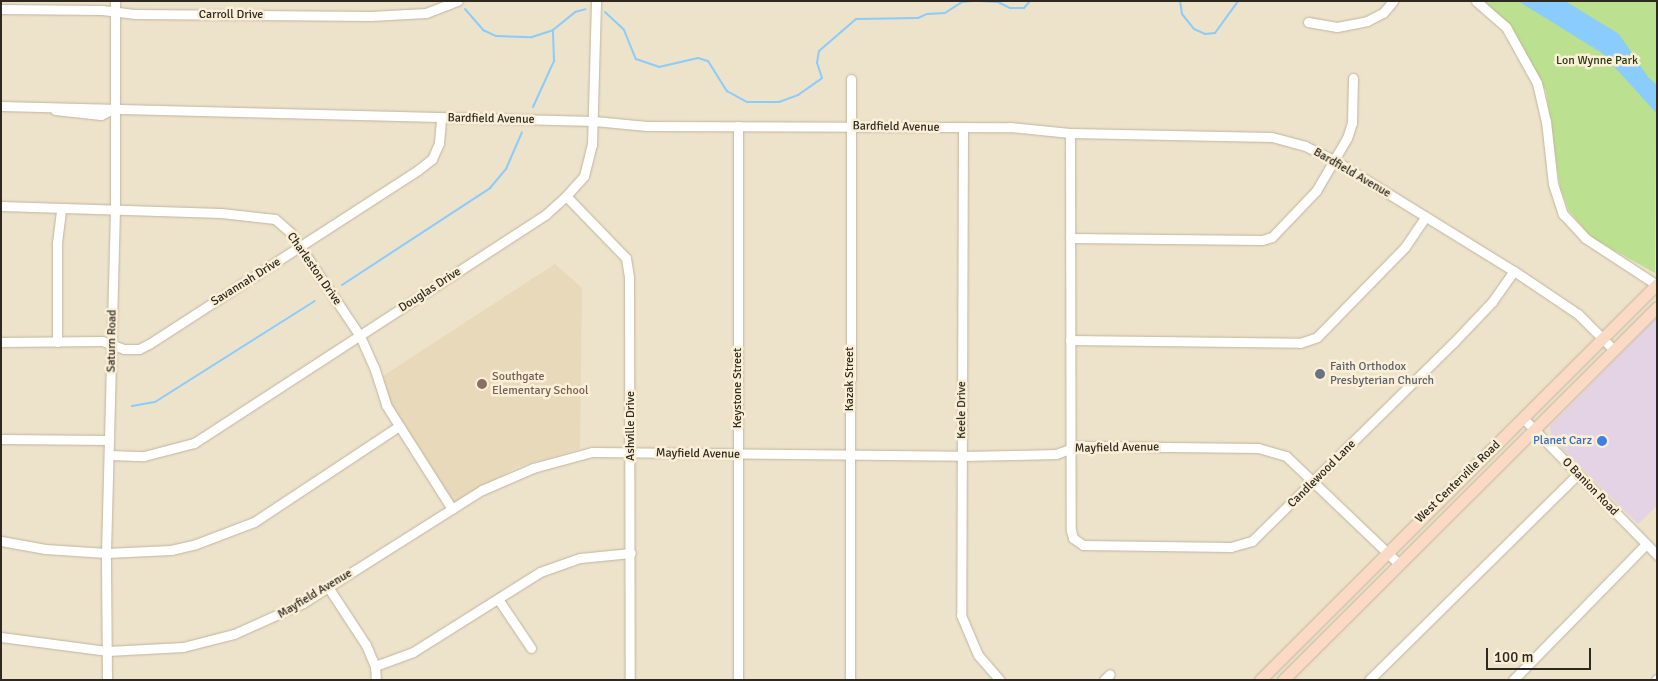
<!DOCTYPE html>
<html>
<head>
<meta charset="utf-8">
<style>
	body { margin:0 }
	#map { position:relative; width:1658px; height:681px; overflow:hidden; background:#ede2ca; font-family:Signika,sans-serif }
	div>[style] { position:absolute }
	.commercial>* { inset:0; background:#e4d3e4 }
	.built>* { inset:0; background:#e7d9ba }
	.green>* { inset:0; background:#bbe08f }
	.water>* { inset:0; background:#89ccfd }
	.stream>* { height:2px; margin:-1px; padding:0 1px; transform-origin:1px; border-radius:1px; background:#89ccfd }
	.roads { filter:drop-shadow(0 0 1px #c0b59e) drop-shadow(0 0 1px #c0b59e) }
	.minor>* { height:9px; margin:-4.5px; padding:0 4.5px; transform-origin:4.5px; border-radius:4.5px; background:#fff }
	.major>* { height:11px; margin:-5.5px; padding:0 5.5px; transform-origin:5.5px; border-radius:5.5px; background:#fadac5 }
	.dots>* { width:14px; height:14px; translate:-50% -50%; box-sizing:border-box; border:2px solid #fbf0d7; border-radius:50% }
	span { translate:-50% -50%; white-space:nowrap; text-align:center; line-height:1.15; -webkit-text-stroke:5px #fbf0d7; paint-order:stroke }
	.street-label { font-size:12px; color:#2d2920 }
	.park-label { font-size:12px; color:#2a3915 }
	.worship-label { font-size:12px; color:#5b616d }
	.left { translate:0 -50%; text-align:left }
	.education-label { font-size:12px; color:#785e54 }
	.shop-label { font-size:12px; color:#366cbe }
	.right { translate:-100% -50%; text-align:right }
	.frame { position:absolute; inset:0; border:2px solid #2d2920; pointer-events:none }
	.scale { position:absolute; left:1486px; top:648px; width:105px; height:22px; box-sizing:border-box; border:2px solid #2d2920; border-top:0; padding-left:6px; font-size:15px; line-height:18px; white-space:nowrap; color:#2d2920; -webkit-text-stroke:4px #fbf0d7; paint-order:stroke }
</style>
</head>
<body>
<div id="map">
	<div class="commercial">
		<i style="clip-path:polygon(1657px 317px,1657px 506px,1638px 524px,1551px 437px,1550px 426px)"></i>
	</div>
	<div class="built">
		<i style="clip-path:polygon(555px 264px,582px 288px,580px 449px,517px 467px,454px 502px,388px 400px,383px 376px)"></i>
	</div>
	<div class="green">
		<i style="clip-path:polygon(1484px 1px,1657px 1px,1655px 273px,1592px 238px,1569px 211px,1560px 187px,1546px 91px,1510px 25px)"></i>
	</div>
	<div class="water">
		<i style="clip-path:polygon(1518px 1px,1565px 1px,1619px 34px,1648px 77px,1657px 85px,1657px 114px,1602px 53px)"></i>
	</div>
	<div class="stream">
		<i style="left:979px;top:1px;width:19px;rotate:3deg"></i>
		<i style="left:998px;top:2px;width:13px;rotate:27deg"></i>
		<i style="left:1010px;top:8px;width:14px"></i>
		<i style="left:1024px;top:8px;width:9px;rotate:-49deg"></i>
		<i style="left:1180px;top:1px;width:13px;rotate:81deg"></i>
		<i style="left:1182px;top:14px;width:19px;rotate:51deg"></i>
		<i style="left:1194px;top:29px;width:12px;rotate:24deg"></i>
		<i style="left:1205px;top:34px;width:10px;rotate:-6deg"></i>
		<i style="left:1215px;top:33px;width:39px;rotate:-54deg"></i>
		<i style="left:465px;top:9px;width:28px;rotate:49deg"></i>
		<i style="left:483px;top:30px;width:14px;rotate:25deg"></i>
		<i style="left:496px;top:36px;width:36px;rotate:2deg"></i>
		<i style="left:532px;top:37px;width:22px;rotate:-18deg"></i>
		<i style="left:553px;top:30px;width:28px;rotate:-39deg"></i>
		<i style="left:575px;top:12px;width:11px;rotate:-15deg"></i>
		<i style="left:605px;top:12px;width:26px;rotate:43deg"></i>
		<i style="left:624px;top:30px;width:31px;rotate:68deg"></i>
		<i style="left:636px;top:59px;width:24px;rotate:19deg"></i>
		<i style="left:659px;top:67px;width:40px;rotate:-13deg"></i>
		<i style="left:698px;top:58px;width:10px;rotate:17deg"></i>
		<i style="left:708px;top:61px;width:36px;rotate:58deg"></i>
		<i style="left:727px;top:91px;width:23px;rotate:29deg"></i>
		<i style="left:747px;top:102px;width:32px"></i>
		<i style="left:779px;top:102px;width:20px;rotate:-20deg"></i>
		<i style="left:798px;top:95px;width:29px;rotate:-35deg"></i>
		<i style="left:822px;top:78px;width:16px;rotate:-108deg"></i>
		<i style="left:817px;top:63px;width:12px;rotate:-81deg"></i>
		<i style="left:819px;top:51px;width:49px;rotate:-40.9deg"></i>
		<i style="left:856px;top:19px;width:62px;rotate:-0.9deg"></i>
		<i style="left:918px;top:18px;width:10px;rotate:-24deg"></i>
		<i style="left:927px;top:14px;width:18px;rotate:-3deg"></i>
		<i style="left:945px;top:13px;width:20px;rotate:-33deg"></i>
		<i style="left:962px;top:2px;width:11px;rotate:-5deg"></i>
		<i style="left:533px;top:107px;width:51px;rotate:-65.5deg"></i>
		<i style="left:554px;top:61px;width:31px;rotate:-92deg"></i>
		<i style="left:342px;top:285px;width:177px;rotate:-33.2deg"></i>
		<i style="left:490px;top:188px;width:25px;rotate:-50deg"></i>
		<i style="left:506px;top:169px;width:40px;rotate:-66.6deg"></i>
		<i style="left:132px;top:406px;width:23px;rotate:-10deg"></i>
		<i style="left:155px;top:402px;width:189px;rotate:-32.3deg"></i>
	</div>
	<div class="roads">
		<div class="minor">
			<i style="left:1476px;top:1px;width:40px;rotate:41deg"></i>
			<i style="left:1506px;top:27px;width:64px;rotate:61deg"></i>
			<i style="left:1537px;top:83px;width:39px;rotate:77deg"></i>
			<i style="left:1546px;top:121px;width:63px;rotate:83.7deg"></i>
			<i style="left:1553px;top:184px;width:32px;rotate:72deg"></i>
			<i style="left:1563px;top:214px;width:33px;rotate:47deg"></i>
			<i style="left:1585px;top:238px;width:86px;rotate:33.1deg"></i>
			<i style="left:1px;top:9px;width:101px;rotate:0.6deg"></i>
			<i style="left:102px;top:10px;width:34px;rotate:7deg"></i>
			<i style="left:136px;top:14px;width:235px;rotate:0.5deg"></i>
			<i style="left:371px;top:16px;width:55px;rotate:-3.1deg"></i>
			<i style="left:426px;top:13px;width:34px;rotate:-21deg"></i>
			<i style="left:1308px;top:22px;width:29px;rotate:10deg"></i>
			<i style="left:1337px;top:27px;width:31px;rotate:-11deg"></i>
			<i style="left:1367px;top:21px;width:18px;rotate:-27deg"></i>
			<i style="left:1383px;top:13px;width:16px;rotate:-50deg"></i>
			<i style="left:1px;top:106px;width:593px;rotate:1.45deg"></i>
			<i style="left:594px;top:121px;width:53px;rotate:5.4deg"></i>
			<i style="left:647px;top:126px;width:363px;rotate:0.2deg"></i>
			<i style="left:1010px;top:127px;width:60px;rotate:5.7deg"></i>
			<i style="left:1070px;top:133px;width:202px;rotate:1.1deg"></i>
			<i style="left:1272px;top:137px;width:34px;rotate:15deg"></i>
			<i style="left:1305px;top:146px;width:32px;rotate:26deg"></i>
			<i style="left:1334px;top:160px;width:211px;rotate:31.7deg"></i>
			<i style="left:1514px;top:271px;width:77px;rotate:33.9deg"></i>
			<i style="left:1578px;top:314px;width:51px;rotate:45deg"></i>
			<i style="left:55px;top:110px;width:46px;rotate:6.2deg"></i>
			<i style="left:101px;top:115px;width:13px;rotate:-27deg"></i>
			<i style="left:963px;top:128px;width:487px;rotate:90.2deg"></i>
			<i style="left:961px;top:615px;width:43px;rotate:67deg"></i>
			<i style="left:978px;top:655px;width:33px;rotate:49deg"></i>
			<i style="left:1070px;top:133px;width:397px;rotate:89.9deg"></i>
			<i style="left:1071px;top:530px;width:8px;rotate:76deg"></i>
			<i style="left:1073px;top:538px;width:12px;rotate:35deg"></i>
			<i style="left:1083px;top:545px;width:148px;rotate:0.8deg"></i>
			<i style="left:1231px;top:547px;width:22px;rotate:-16deg"></i>
			<i style="left:1252px;top:541px;width:282px;rotate:-44.6deg"></i>
			<i style="left:1453px;top:343px;width:57px;rotate:-46.4deg"></i>
			<i style="left:1492px;top:302px;width:38px;rotate:-55deg"></i>
			<i style="left:566px;top:196px;width:86px;rotate:45.9deg"></i>
			<i style="left:626px;top:258px;width:20px;rotate:81deg"></i>
			<i style="left:629px;top:278px;width:402px;rotate:89.9deg"></i>
			<i style="left:1px;top:206px;width:220px;rotate:1.8deg"></i>
			<i style="left:221px;top:213px;width:54px;rotate:6.3deg"></i>
			<i style="left:275px;top:219px;width:21px;rotate:41deg"></i>
			<i style="left:291px;top:233px;width:124px;rotate:56.2deg"></i>
			<i style="left:360px;top:336px;width:34px;rotate:66deg"></i>
			<i style="left:374px;top:367px;width:40px;rotate:72deg"></i>
			<i style="left:386px;top:405px;width:123px;rotate:57.6deg"></i>
			<i style="left:1070px;top:238px;width:192px;rotate:0.6deg"></i>
			<i style="left:1262px;top:240px;width:10px;rotate:-17deg"></i>
			<i style="left:1272px;top:237px;width:64px;rotate:-46.3deg"></i>
			<i style="left:1316px;top:191px;width:61px;rotate:-59.7deg"></i>
			<i style="left:1347px;top:138px;width:16px;rotate:-72deg"></i>
			<i style="left:1352px;top:123px;width:45px;rotate:-88.7deg"></i>
			<i style="left:1070px;top:340px;width:230px;rotate:0.7deg"></i>
			<i style="left:1300px;top:343px;width:18px;rotate:-19deg"></i>
			<i style="left:1317px;top:337px;width:126px;rotate:-45.6deg"></i>
			<i style="left:1405px;top:247px;width:36px;rotate:-56deg"></i>
			<i style="left:1px;top:342px;width:101px;rotate:-0.6deg"></i>
			<i style="left:102px;top:341px;width:23px;rotate:20deg"></i>
			<i style="left:124px;top:349px;width:15px"></i>
			<i style="left:139px;top:349px;width:11px;rotate:-27deg"></i>
			<i style="left:149px;top:344px;width:320px;rotate:-32.9deg"></i>
			<i style="left:418px;top:170px;width:18px;rotate:-38deg"></i>
			<i style="left:432px;top:159px;width:17px;rotate:-66deg"></i>
			<i style="left:439px;top:143px;width:25px;rotate:-85deg"></i>
			<i style="left:57px;top:342px;width:99px;rotate:-90deg"></i>
			<i style="left:57px;top:243px;width:34px;rotate:-83deg"></i>
			<i style="left:1523px;top:418px;width:192px;rotate:45.6deg"></i>
			<i style="left:1px;top:439px;width:108px;rotate:0.5deg"></i>
			<i style="left:109px;top:455px;width:35px;rotate:2deg"></i>
			<i style="left:144px;top:456px;width:52px;rotate:-14.6deg"></i>
			<i style="left:194px;top:443px;width:419px;rotate:-33deg"></i>
			<i style="left:545px;top:215px;width:28px;rotate:-42deg"></i>
			<i style="left:566px;top:196px;width:27px;rotate:-48deg"></i>
			<i style="left:584px;top:176px;width:32px;rotate:-76deg"></i>
			<i style="left:592px;top:145px;width:144px;rotate:-88.4deg"></i>
			<i style="left:1px;top:541px;width:45px;rotate:10.3deg"></i>
			<i style="left:45px;top:549px;width:61px;rotate:3.8deg"></i>
			<i style="left:106px;top:553px;width:65px;rotate:-2.6deg"></i>
			<i style="left:171px;top:550px;width:26px;rotate:-13deg"></i>
			<i style="left:196px;top:544px;width:62px;rotate:-20.8deg"></i>
			<i style="left:254px;top:522px;width:174px;rotate:-33.5deg"></i>
			<i style="left:328px;top:587px;width:69px;rotate:56.8deg"></i>
			<i style="left:366px;top:645px;width:23px;rotate:67deg"></i>
			<i style="left:375px;top:666px;width:14px;rotate:86deg"></i>
			<i style="left:498px;top:599px;width:59px;rotate:56deg"></i>
			<i style="left:1px;top:637px;width:108px;rotate:7.5deg"></i>
			<i style="left:108px;top:651px;width:75px;rotate:-3.1deg"></i>
			<i style="left:183px;top:647px;width:53px;rotate:-14.3deg"></i>
			<i style="left:234px;top:634px;width:76px;rotate:-24.2deg"></i>
			<i style="left:303px;top:603px;width:212px;rotate:-32.3deg"></i>
			<i style="left:482px;top:490px;width:56px;rotate:-23.3deg"></i>
			<i style="left:533px;top:468px;width:61px;rotate:-15.2deg"></i>
			<i style="left:592px;top:452px;width:370px;rotate:0.6deg"></i>
			<i style="left:962px;top:456px;width:94px;rotate:-1.2deg"></i>
			<i style="left:1056px;top:454px;width:23px;rotate:-20deg"></i>
			<i style="left:1078px;top:446px;width:180px;rotate:0.6deg"></i>
			<i style="left:1258px;top:448px;width:29px;rotate:16deg"></i>
			<i style="left:1286px;top:456px;width:155px;rotate:43.7deg"></i>
			<i style="left:375px;top:666px;width:40px;rotate:-20.2deg"></i>
			<i style="left:413px;top:652px;width:150px;rotate:-32.2deg"></i>
			<i style="left:540px;top:572px;width:42px;rotate:-19.3deg"></i>
			<i style="left:580px;top:558px;width:51px;rotate:-5.6deg"></i>
			<i style="left:107px;top:680px;width:127px;rotate:-90.5deg"></i>
			<i style="left:106px;top:553px;width:343px;rotate:-88.5deg"></i>
			<i style="left:115px;top:210px;width:209px;rotate:-90deg"></i>
			<i style="left:738px;top:680px;width:554px;rotate:-90deg"></i>
			<i style="left:850px;top:680px;width:601px;rotate:-89.9deg"></i>
			<i style="left:1104px;top:680px;width:8px;rotate:-45deg"></i>
			<i style="left:1369px;top:680px;width:293px;rotate:-44.6deg"></i>
			<i style="left:1513px;top:680px;width:190px;rotate:-45.6deg"></i>
			<i style="left:1656px;top:680px;width:1px;rotate:-45deg"></i>
		</div>
		<div class="major">
			<i style="left:1260px;top:680px;width:561px;rotate:-44.93deg"></i>
			<i style="left:1283px;top:680px;width:528px;rotate:-44.92deg"></i>
		</div>
	</div>
	<div class="dots">
		<i style="left:1320px;top:374px;background:#6b7280"></i>
		<i style="left:482px;top:384px;background:#8d6e63"></i>
		<i style="left:1602px;top:441px;background:#3f7fe0"></i>
	</div>
	<div class="street-label">
		<span style="left:231px;top:15px">Carroll Drive</span>
		<span style="left:491px;top:119px;rotate:1deg">Bardfield Avenue</span>
		<span style="left:896px;top:127px;rotate:1deg">Bardfield Avenue</span>
		<span style="left:1352px;top:173px;rotate:30deg">Bardfield Avenue</span>
		<span style="left:314px;top:269px;rotate:55deg">Charleston Drive</span>
		<span style="left:246px;top:282px;rotate:-32deg">Savannah Drive</span>
		<span style="left:430px;top:290px;rotate:-33deg">Douglas Drive</span>
		<span style="left:112px;top:341px;rotate:-89deg">Saturn Road</span>
		<span style="left:850px;top:379px;rotate:-90deg">Kazak Street</span>
		<span style="left:738px;top:388px;rotate:-90deg">Keystone Street</span>
		<span style="left:962px;top:410px;rotate:-90deg">Keele Drive</span>
		<span style="left:631px;top:426px;rotate:-90deg">Ashville Drive</span>
		<span style="left:1117px;top:448px;rotate:-1deg">Mayfield Avenue</span>
		<span style="left:698px;top:454px;rotate:1deg">Mayfield Avenue</span>
		<span style="left:1322px;top:474px;rotate:-45deg">Candlewood Lane</span>
		<span style="left:1458px;top:482px;rotate:-44deg">West Centerville Road</span>
		<span style="left:1590px;top:487px;rotate:46deg">O Banion Road</span>
		<span style="left:315px;top:594px;rotate:-31deg">Mayfield Avenue</span>
	</div>
	<div class="park-label">
		<span style="left:1597px;top:61px">Lon Wynne Park</span>
	</div>
	<div class="worship-label">
		<span class="left" style="left:1330px;top:374px">Faith Orthodox<br>Presbyterian Church</span>
	</div>
	<div class="education-label">
		<span class="left" style="left:492px;top:384px">Southgate<br>Elementary School</span>
	</div>
	<div class="shop-label">
		<span class="right" style="left:1592px;top:441px">Planet Carz</span>
	</div>
	<div class="frame"></div>
	<div class="scale">100 m</div>
</div>
</body>
</html>
